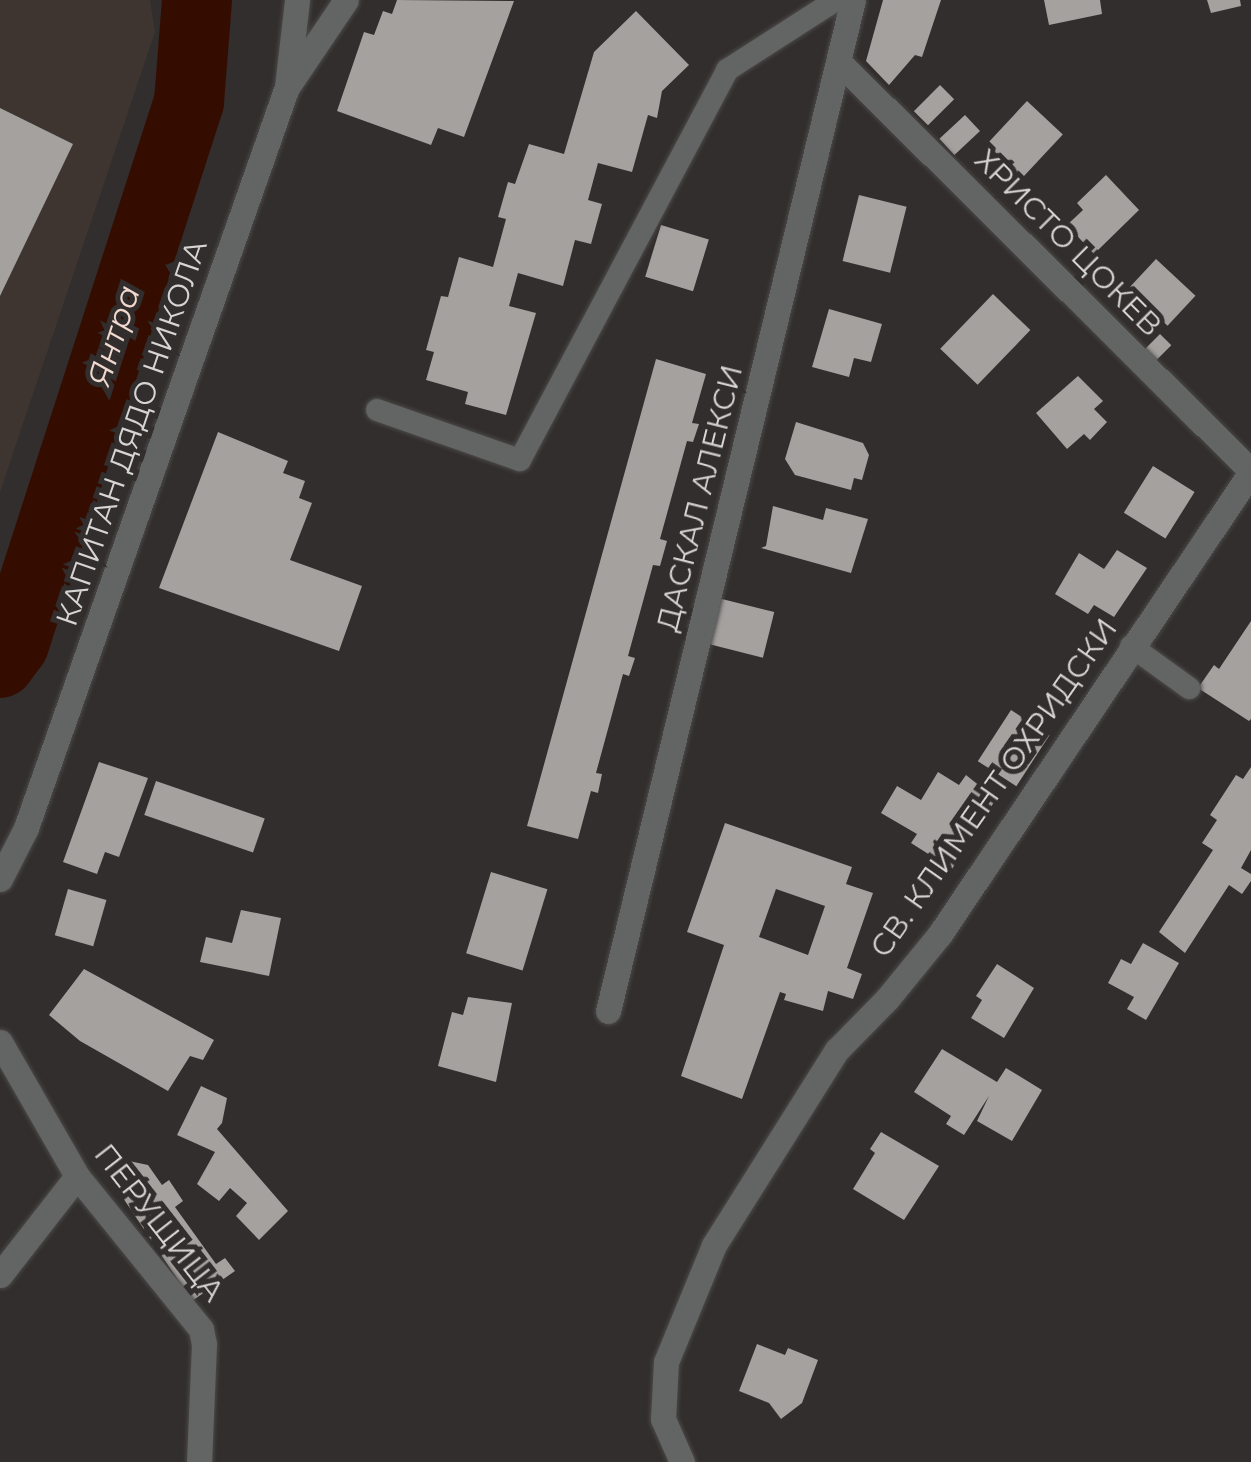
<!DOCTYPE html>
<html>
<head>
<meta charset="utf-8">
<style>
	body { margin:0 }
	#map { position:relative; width:1251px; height:1462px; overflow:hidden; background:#312e2d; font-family:Montserrat,sans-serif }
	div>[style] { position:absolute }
	.built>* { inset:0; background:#3e3531 }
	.river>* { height:70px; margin:-35px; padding:0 35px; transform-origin:35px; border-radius:35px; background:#350d00 }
	.building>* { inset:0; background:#a4a19f; transform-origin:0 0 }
	.roads { filter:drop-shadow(0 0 2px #4c4948) drop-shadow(0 0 2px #4c4948) }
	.service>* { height:22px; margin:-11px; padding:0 11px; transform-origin:11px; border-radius:11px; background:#636564 }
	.minor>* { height:25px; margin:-12.5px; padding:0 12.5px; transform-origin:12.5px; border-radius:12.5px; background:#636564 }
	.tertiary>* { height:25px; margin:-12.5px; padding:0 12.5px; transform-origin:12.5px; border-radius:12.5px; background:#636564 }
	span { translate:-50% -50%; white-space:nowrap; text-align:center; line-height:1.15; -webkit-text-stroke:10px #312e2d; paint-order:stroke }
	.street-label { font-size:30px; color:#d7d5d4 }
	.water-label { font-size:32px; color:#f1d9cf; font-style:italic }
</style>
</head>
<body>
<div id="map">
	<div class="built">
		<i style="clip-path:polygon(0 0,150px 0,155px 32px,0 492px)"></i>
	</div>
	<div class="river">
		<i style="left:0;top:663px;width:24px;rotate:-54deg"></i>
		<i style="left:14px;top:644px;width:570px;rotate:-72.11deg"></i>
		<i style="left:189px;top:102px;width:102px;rotate:-85.5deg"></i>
	</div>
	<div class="building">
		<i style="clip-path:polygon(397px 0,514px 1px,464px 137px,438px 128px,431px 145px,337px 111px,364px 32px,374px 35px,383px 11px,392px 14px)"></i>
		<i style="clip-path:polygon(883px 0,941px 0,922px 57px,915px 55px,889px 85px,866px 61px)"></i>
		<i style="clip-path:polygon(1044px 0,1100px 0,1102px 14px,1049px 25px)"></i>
		<i style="clip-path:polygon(1207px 0,1240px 0,1241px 6px,1211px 13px)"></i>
		<i style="clip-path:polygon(636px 11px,689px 65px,662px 91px,657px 118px,648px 115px,632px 172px,598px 163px,588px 200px,602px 204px,591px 244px,575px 240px,563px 286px,518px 273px,509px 306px,536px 313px,506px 415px,465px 404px,468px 392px,426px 380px,434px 352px,426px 350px,441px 296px,448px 297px,459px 257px,493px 267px,506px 219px,498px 217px,508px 182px,515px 184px,529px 144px,564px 154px,594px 52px)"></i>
		<i style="left:940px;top:85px;width:20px;height:37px;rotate:45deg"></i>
		<i style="left:1027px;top:101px;width:49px;height:59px;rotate:43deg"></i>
		<i style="clip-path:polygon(0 108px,73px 144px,0 296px)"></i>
		<i style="left:965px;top:115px;width:22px;height:35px;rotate:47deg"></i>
		<i style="clip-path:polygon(1106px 175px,1139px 210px,1094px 254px,1067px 225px,1083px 210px,1077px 203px)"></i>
		<i style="left:859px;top:195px;width:49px;height:68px;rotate:14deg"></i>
		<i style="left:661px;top:225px;width:50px;height:54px;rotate:17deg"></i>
		<i style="left:1156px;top:259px;width:54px;height:41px;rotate:43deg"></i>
		<i style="left:993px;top:294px;width:52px;height:76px;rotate:44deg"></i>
		<i style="clip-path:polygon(829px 309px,882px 324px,871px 362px,854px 358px,849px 377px,812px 367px)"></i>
		<i style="left:1160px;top:334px;width:16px;height:23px;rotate:45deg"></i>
		<i style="clip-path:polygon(656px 359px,706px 374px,692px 423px,699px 424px,693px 442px,687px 441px,660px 539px,667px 541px,660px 566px,653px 565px,628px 656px,635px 658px,629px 676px,623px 674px,596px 773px,602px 774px,598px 793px,591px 791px,578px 839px,527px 826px)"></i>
		<i style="clip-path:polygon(1078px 376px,1103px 401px,1094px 409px,1107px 422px,1090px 440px,1084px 434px,1067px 449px,1036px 413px)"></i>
		<i style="clip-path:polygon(796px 422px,863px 443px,869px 455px,862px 480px,854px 478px,851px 490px,795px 475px,785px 459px)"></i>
		<i style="clip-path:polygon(218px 432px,288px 461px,283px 473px,305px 481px,299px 498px,312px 503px,290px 560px,362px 586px,339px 651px,159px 588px)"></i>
		<i style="left:1153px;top:466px;width:49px;height:55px;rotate:32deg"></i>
		<i style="clip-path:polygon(773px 506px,823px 520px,826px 508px,868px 519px,851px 573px,761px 548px,766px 546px)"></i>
		<i style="clip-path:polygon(1117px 550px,1147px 568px,1114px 617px,1094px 605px,1088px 614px,1055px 594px,1079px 553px,1104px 569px)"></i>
		<i style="left:718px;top:598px;width:58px;height:47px;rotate:14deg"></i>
		<i style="clip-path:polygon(1251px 621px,1251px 719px,1249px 721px,1198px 688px,1214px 665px,1219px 669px)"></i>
		<i style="left:1011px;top:710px;width:46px;height:61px;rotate:33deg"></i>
		<i style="clip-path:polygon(99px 762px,148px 778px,119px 857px,105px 852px,97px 874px,63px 862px)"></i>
		<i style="clip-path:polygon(1251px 767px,1251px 850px,1241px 868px,1251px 874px,1251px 881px,1242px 894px,1229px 885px,1185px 953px,1159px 932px,1213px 850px,1202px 843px,1217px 820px,1210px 815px,1236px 775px,1243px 779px)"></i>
		<i style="clip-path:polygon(938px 772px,959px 785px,966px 775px,996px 799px,952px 869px,911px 843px,917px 834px,881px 813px,897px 786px,921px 800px)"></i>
		<i style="left:156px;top:781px;width:115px;height:36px;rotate:19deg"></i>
		<i style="clip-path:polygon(evenodd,725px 823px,852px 867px,846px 884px,873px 893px,847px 968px,862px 974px,853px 999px,828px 991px,823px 1011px,784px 1000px,786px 994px,780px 992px,742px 1099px,681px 1076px,724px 945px,687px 932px,725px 823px,776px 889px,825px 906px,808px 955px,759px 937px,776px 889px)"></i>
		<i style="left:491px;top:872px;width:59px;height:85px;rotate:17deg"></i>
		<i style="left:68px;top:889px;width:40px;height:48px;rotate:16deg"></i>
		<i style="clip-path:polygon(241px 910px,281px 918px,269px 976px,200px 962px,206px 937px,232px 943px)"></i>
		<i style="clip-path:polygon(1143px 943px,1179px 963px,1146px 1020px,1127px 1009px,1134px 997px,1108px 983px,1121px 959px,1131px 964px)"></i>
		<i style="clip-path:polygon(997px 964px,1034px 988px,1004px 1038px,971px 1018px,982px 1000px,976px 996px)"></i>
		<i style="clip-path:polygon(84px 969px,214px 1040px,203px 1060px,190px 1056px,168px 1091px,80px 1041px,49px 1015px)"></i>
		<i style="clip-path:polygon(468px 997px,512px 1003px,496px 1082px,438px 1066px,452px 1012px,463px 1015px)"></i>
		<i style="clip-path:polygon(942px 1049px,997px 1082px,1006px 1068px,1042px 1090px,1012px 1141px,977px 1121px,989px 1096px,964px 1135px,946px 1124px,951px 1116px,914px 1092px)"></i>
		<i style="clip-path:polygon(201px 1086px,227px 1098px,222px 1123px,217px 1129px,288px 1211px,259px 1240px,236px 1216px,247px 1203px,230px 1188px,219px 1201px,197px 1184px,215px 1152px,177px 1135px)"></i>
		<i style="clip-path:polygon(881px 1132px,939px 1166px,904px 1220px,853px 1189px,875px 1153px,870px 1149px)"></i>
		<i style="clip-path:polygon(129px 1161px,148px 1165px,162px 1185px,169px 1180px,183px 1201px,175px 1207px,216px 1264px,225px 1258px,235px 1271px,192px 1301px,111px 1180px,115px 1166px)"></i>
		<i style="clip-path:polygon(757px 1344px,785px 1355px,788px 1348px,818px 1360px,802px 1403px,781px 1419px,769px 1403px,739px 1391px)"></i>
	</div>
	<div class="roads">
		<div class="service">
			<i style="left:377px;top:410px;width:151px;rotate:19.3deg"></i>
			<i style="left:520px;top:460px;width:442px;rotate:-62deg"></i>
			<i style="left:727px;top:70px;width:130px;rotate:-32.7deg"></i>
			<i style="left:1131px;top:646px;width:72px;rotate:35.9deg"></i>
		</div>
		<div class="minor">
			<i style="left:839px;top:62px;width:581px;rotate:44.79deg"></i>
			<i style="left:608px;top:1011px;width:1040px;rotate:-76.38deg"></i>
			<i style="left:0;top:1042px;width:155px;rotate:60.1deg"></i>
			<i style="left:77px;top:1176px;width:197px;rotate:51deg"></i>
			<i style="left:201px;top:1329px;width:15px;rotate:79deg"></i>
			<i style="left:204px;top:1344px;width:118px;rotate:92.4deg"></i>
			<i style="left:0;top:1275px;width:125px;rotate:-52.1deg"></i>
			<i style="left:682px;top:1462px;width:47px;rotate:-113.8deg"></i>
			<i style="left:663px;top:1419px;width:57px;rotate:-87deg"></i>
			<i style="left:666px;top:1362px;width:126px;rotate:-67.7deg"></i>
			<i style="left:714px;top:1245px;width:231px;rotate:-57.8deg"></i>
			<i style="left:837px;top:1050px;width:71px;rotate:-45.6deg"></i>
			<i style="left:887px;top:999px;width:84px;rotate:-50.8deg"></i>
			<i style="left:940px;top:934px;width:557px;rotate:-56.05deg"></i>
		</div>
		<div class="tertiary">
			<i style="left:290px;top:83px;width:100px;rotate:-56deg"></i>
			<i style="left:0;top:879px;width:57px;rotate:-63deg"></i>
			<i style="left:26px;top:828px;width:786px;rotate:-70.6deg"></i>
			<i style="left:287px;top:87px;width:88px;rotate:-83.4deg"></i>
		</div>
	</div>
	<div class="street-label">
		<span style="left:1068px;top:243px;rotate:45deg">ХРИСТО ЦОКЕВ</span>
		<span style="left:132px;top:433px;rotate:-71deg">КАПИТАН ДЯДО НИКОЛА</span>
		<span style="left:700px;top:498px;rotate:-76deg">ДАСКАЛ АЛЕКСИ</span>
		<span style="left:994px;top:788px;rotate:-55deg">СВ. КЛИМЕНТ ОХРИДСКИ</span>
		<span style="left:159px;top:1223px;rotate:52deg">ПЕРУЩИЦА</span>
	</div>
	<div class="water-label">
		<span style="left:114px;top:336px;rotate:-72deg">Янтра</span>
	</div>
</div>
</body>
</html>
